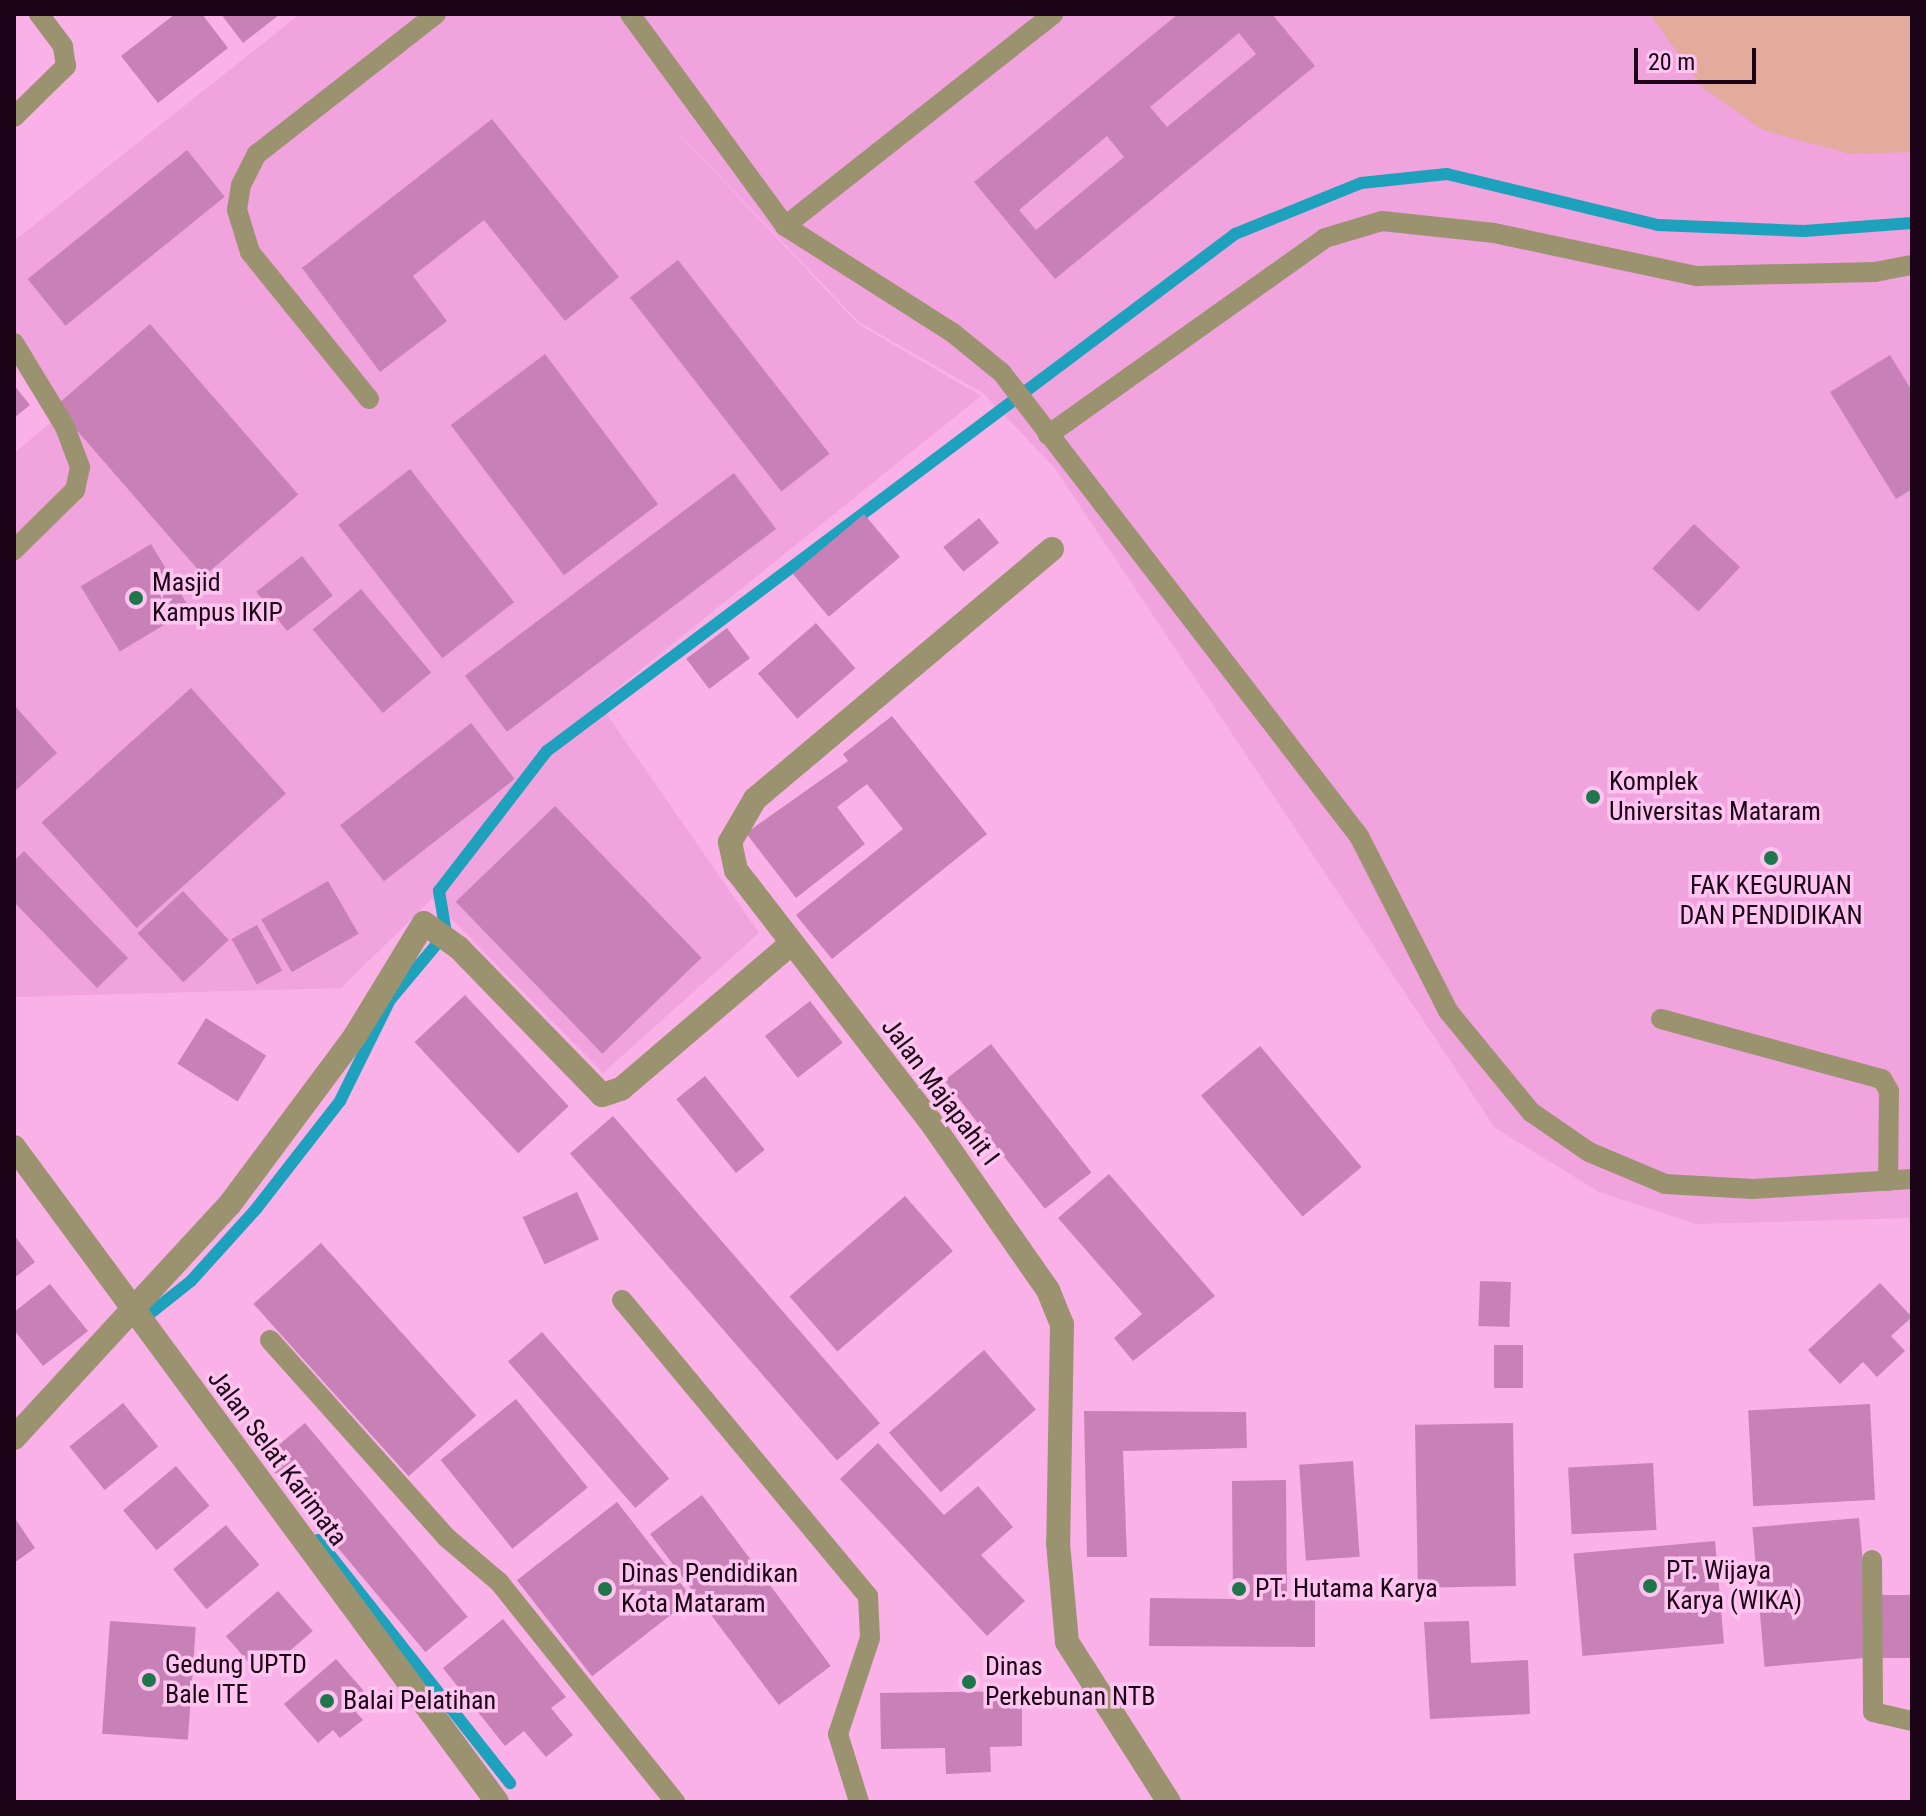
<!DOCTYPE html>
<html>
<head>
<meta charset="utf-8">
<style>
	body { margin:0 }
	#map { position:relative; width:1926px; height:1816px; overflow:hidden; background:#fab1e7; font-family:"Roboto Condensed",sans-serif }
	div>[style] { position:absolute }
	.built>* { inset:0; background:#f0a3dd }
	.green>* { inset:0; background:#e2ab9b }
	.stream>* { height:12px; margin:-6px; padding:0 6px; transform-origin:6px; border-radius:6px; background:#1da1bc }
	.building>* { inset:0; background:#c881b7; transform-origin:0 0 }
	.service>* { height:20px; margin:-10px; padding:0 10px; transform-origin:10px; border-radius:10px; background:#9b9370 }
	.minor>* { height:24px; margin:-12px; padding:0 12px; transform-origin:12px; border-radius:12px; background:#9b9370 }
	.dots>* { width:22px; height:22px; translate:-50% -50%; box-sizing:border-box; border:4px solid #ffc4ef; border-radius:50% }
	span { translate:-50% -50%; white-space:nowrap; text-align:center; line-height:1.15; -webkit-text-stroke:7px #ffc4ef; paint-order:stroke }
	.poi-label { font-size:26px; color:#1b0417 }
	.left { translate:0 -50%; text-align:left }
	.street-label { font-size:26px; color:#1b0417 }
	.frame { position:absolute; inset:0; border:16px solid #1b0417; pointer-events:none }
	.scale { position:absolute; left:1634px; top:48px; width:122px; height:36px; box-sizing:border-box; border:4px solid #1b0417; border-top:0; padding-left:10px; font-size:24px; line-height:28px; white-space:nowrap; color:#1b0417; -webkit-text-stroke:6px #ffc4ef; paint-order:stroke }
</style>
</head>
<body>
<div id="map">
	<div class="built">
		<i style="clip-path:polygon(300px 14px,1912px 14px,1912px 1218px,1696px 1224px,1599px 1192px,1495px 1128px,1054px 467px,983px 393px,859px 322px,632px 84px,858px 324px,981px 396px,599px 703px,759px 933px,603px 1073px,432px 899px,341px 988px,14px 997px,14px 453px,66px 410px,14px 331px,14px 241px)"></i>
	</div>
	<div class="green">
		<i style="clip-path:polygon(1650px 14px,1912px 14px,1912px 152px,1850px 154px,1763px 130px,1702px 87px)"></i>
	</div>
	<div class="stream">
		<i style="left:143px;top:1319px;width:61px;rotate:-38.4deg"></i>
		<i style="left:191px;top:1281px;width:97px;rotate:-47.9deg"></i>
		<i style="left:256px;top:1209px;width:137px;rotate:-52.1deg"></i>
		<i style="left:340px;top:1101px;width:113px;rotate:-63.7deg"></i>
		<i style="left:390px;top:1000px;width:87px;rotate:-50.1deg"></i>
		<i style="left:446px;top:933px;width:43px;rotate:-99.5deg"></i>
		<i style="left:439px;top:891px;width:177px;rotate:-52.4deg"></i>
		<i style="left:547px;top:751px;width:861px;rotate:-36.92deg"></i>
		<i style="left:1235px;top:234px;width:136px;rotate:-22deg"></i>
		<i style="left:1361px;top:183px;width:86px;rotate:-6deg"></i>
		<i style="left:1447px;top:174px;width:217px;rotate:13.6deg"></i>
		<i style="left:1658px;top:225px;width:146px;rotate:2.4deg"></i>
		<i style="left:1804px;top:231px;width:108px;rotate:-4.2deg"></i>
		<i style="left:318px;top:1540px;width:310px;rotate:51.7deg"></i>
	</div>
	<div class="building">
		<i style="clip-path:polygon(175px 14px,202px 14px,228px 48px,158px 103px,121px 56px)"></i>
		<i style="clip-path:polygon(221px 14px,280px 14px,243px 43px)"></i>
		<i style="clip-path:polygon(evenodd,1178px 14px,1272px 14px,1315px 66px,1055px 279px,974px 182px,1178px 14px,1239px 33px,1256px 54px,1167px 127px,1150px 107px,1239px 33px,1178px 14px,1107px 136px,1124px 157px,1036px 230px,1019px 210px,1107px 136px)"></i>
		<i style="clip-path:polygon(492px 119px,619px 277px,565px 321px,484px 220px,413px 276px,447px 321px,380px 372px,302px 268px)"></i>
		<i style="left:187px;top:150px;width:60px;height:205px;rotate:51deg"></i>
		<i style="left:678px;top:260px;width:246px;height:61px;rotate:52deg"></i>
		<i style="left:150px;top:324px;width:226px;height:125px;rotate:49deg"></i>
		<i style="left:545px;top:354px;width:188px;height:118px;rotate:53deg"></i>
		<i style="clip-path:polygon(1890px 355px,1912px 391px,1912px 489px,1896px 499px,1830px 392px)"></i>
		<i style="clip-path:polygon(14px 385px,30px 405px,14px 418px)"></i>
		<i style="left:410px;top:469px;width:169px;height:91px;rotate:52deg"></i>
		<i style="left:734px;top:473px;width:70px;height:337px;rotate:53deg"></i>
		<i style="left:864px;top:514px;width:56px;height:93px;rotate:50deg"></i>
		<i style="left:979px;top:518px;width:32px;height:46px;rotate:51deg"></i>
		<i style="left:1694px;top:524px;width:63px;height:61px;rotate:43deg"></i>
		<i style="left:151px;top:544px;width:76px;height:82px;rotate:59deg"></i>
		<i style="left:302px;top:556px;width:50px;height:58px;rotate:52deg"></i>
		<i style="left:361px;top:589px;width:109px;height:63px;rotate:50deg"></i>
		<i style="left:816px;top:623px;width:60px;height:77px;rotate:49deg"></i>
		<i style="left:727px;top:628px;width:38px;height:51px;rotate:53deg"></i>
		<i style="left:191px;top:688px;width:142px;height:201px;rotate:48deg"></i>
		<i style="clip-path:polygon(14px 705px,57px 753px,14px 792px)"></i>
		<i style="clip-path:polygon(892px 716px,987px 834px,832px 959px,796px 915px,903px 829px,867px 784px,837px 807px,865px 844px,796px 898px,746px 833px,848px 761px,843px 754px)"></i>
		<i style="left:471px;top:723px;width:71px;height:166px;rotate:52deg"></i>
		<i style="left:555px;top:806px;width:211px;height:138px;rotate:46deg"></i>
		<i style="clip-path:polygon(24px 851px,128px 958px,97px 988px,14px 902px,14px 861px)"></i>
		<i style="left:328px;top:881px;width:61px;height:77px;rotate:60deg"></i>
		<i style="left:183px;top:891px;width:67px;height:62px;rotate:47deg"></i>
		<i style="left:257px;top:925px;width:52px;height:29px;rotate:61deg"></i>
		<i style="left:465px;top:995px;width:152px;height:69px;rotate:47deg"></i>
		<i style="left:810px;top:1001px;width:53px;height:57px;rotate:52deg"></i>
		<i style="left:206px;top:1018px;width:71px;height:54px;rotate:32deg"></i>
		<i style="left:991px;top:1044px;width:163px;height:59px;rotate:52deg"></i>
		<i style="left:1260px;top:1046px;width:158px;height:77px;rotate:50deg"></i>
		<i style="left:705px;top:1076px;width:95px;height:37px;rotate:51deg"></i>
		<i style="left:613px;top:1116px;width:407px;height:57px;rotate:49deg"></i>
		<i style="clip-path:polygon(1109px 1174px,1215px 1296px,1133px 1361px,1114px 1338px,1142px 1314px,1058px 1218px)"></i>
		<i style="left:577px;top:1192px;width:52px;height:60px;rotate:65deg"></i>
		<i style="left:905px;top:1196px;width:73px;height:153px;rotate:49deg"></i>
		<i style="clip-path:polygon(14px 1235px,35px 1262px,14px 1278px)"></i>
		<i style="left:321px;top:1243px;width:232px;height:91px;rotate:48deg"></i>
		<i style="left:1480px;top:1281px;width:31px;height:45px;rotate:2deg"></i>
		<i style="clip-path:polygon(1880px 1283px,1912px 1317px,1891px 1336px,1905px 1351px,1877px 1377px,1863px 1362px,1840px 1384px,1808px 1350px)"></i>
		<i style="clip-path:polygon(50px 1284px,88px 1331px,43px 1366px,14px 1330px,14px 1312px)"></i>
		<i style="left:542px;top:1332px;width:194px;height:45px;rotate:49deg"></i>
		<i style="left:1494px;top:1345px;width:29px;height:43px"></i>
		<i style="left:984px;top:1350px;width:79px;height:126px;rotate:49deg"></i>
		<i style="left:516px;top:1399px;width:114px;height:97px;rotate:51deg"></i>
		<i style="left:123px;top:1403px;width:56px;height:69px;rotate:51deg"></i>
		<i style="left:1870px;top:1404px;width:96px;height:122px;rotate:87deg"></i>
		<i style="clip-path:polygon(1084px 1411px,1246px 1412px,1247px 1448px,1123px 1451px,1127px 1557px,1087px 1557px)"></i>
		<i style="left:305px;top:1423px;width:253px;height:55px;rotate:50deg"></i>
		<i style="left:1513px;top:1423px;width:163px;height:98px;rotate:89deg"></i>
		<i style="clip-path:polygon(878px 1443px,944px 1515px,978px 1486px,1013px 1527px,981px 1555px,1025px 1601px,987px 1636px,840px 1479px)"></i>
		<i style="left:1353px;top:1461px;width:96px;height:54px;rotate:86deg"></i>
		<i style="left:1653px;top:1463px;width:67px;height:85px;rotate:87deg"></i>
		<i style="left:176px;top:1466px;width:52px;height:69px;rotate:50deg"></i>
		<i style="clip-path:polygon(1286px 1480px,1287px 1599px,1315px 1599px,1315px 1647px,1149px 1646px,1150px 1598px,1233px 1599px,1232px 1481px)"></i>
		<i style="left:702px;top:1495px;width:214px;height:65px;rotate:53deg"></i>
		<i style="left:617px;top:1502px;width:122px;height:127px;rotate:52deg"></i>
		<i style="clip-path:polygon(14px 1517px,35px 1548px,14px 1563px)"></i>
		<i style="left:1859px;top:1518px;width:140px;height:107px;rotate:85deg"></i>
		<i style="left:226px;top:1525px;width:52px;height:69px;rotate:50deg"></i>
		<i style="left:1715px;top:1541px;width:103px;height:142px;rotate:85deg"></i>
		<i style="left:278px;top:1591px;width:53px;height:69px;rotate:49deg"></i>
		<i style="left:1912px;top:1595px;width:63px;height:37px;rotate:90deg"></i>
		<i style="clip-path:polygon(503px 1619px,566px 1697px,551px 1708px,573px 1735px,546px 1757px,524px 1731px,505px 1746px,443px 1668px)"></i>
		<i style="left:110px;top:1621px;width:86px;height:113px;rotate:4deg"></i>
		<i style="clip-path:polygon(1469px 1621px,1471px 1663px,1528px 1660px,1530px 1714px,1430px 1719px,1424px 1622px)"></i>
		<i style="clip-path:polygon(336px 1659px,370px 1698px,355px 1711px,363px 1720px,340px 1738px,333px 1730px,318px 1743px,284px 1704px)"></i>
		<i style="clip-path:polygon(1022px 1691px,1022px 1746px,990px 1747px,991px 1772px,946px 1774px,945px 1748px,881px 1749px,880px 1693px)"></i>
	</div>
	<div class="service">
		<i style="left:630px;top:14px;width:263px;rotate:53.8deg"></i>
		<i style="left:785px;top:226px;width:199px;rotate:32.5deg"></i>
		<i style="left:953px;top:333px;width:63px;rotate:39.2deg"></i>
		<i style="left:1002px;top:373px;width:585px;rotate:52.37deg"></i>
		<i style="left:1359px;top:836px;width:196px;rotate:63deg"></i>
		<i style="left:1448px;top:1011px;width:131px;rotate:50.6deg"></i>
		<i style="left:1531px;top:1112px;width:70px;rotate:34.6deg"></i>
		<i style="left:1589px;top:1152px;width:82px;rotate:22.8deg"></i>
		<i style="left:1665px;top:1184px;width:88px;rotate:3.3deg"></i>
		<i style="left:1753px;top:1189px;width:159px;rotate:-3.6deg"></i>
		<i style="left:14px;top:117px;width:73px;rotate:-44.4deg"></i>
		<i style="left:66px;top:66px;width:20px;rotate:-99deg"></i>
		<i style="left:63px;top:46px;width:40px;rotate:-127deg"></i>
		<i style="left:785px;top:226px;width:342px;rotate:-38.3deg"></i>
		<i style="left:14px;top:343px;width:98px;rotate:58.7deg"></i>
		<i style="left:65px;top:427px;width:43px;rotate:69.4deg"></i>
		<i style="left:80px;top:467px;width:24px;rotate:102deg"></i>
		<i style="left:75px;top:490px;width:86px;rotate:135.5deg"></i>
		<i style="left:369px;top:399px;width:189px;rotate:-129deg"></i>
		<i style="left:250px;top:252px;width:44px;rotate:-107.2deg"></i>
		<i style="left:237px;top:210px;width:25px;rotate:-81deg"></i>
		<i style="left:241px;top:185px;width:35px;rotate:-63deg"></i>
		<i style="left:257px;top:154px;width:227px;rotate:-38deg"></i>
		<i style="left:1048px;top:435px;width:340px;rotate:-35.4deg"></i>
		<i style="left:1325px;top:238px;width:59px;rotate:-16.6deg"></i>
		<i style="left:1382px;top:221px;width:113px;rotate:6.1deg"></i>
		<i style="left:1494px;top:233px;width:208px;rotate:12deg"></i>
		<i style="left:1697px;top:276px;width:178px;rotate:-1.3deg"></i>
		<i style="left:1875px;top:272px;width:38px;rotate:-11deg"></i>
		<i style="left:1661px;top:1019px;width:229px;rotate:15.2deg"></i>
		<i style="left:1882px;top:1079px;width:14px;rotate:60deg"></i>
		<i style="left:1889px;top:1091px;width:90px;rotate:90.6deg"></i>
		<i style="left:622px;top:1300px;width:385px;rotate:50.3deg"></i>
		<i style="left:868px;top:1596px;width:42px;rotate:87.3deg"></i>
		<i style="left:870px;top:1638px;width:101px;rotate:108.4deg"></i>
		<i style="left:838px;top:1734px;width:71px;rotate:72.8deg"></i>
		<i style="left:270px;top:1340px;width:264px;rotate:48.2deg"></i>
		<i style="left:446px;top:1537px;width:70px;rotate:40.3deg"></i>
		<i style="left:499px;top:1582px;width:282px;rotate:51.3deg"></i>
		<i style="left:1872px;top:1560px;width:152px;rotate:89.6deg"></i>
		<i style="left:1873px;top:1712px;width:40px;rotate:13deg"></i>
	</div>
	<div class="minor">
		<i style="left:1052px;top:549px;width:388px;rotate:139.9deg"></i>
		<i style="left:755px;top:799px;width:50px;rotate:120.2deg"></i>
		<i style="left:730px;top:842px;width:29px;rotate:78deg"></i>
		<i style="left:736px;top:870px;width:317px;rotate:52.3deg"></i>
		<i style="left:930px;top:1121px;width:206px;rotate:55.1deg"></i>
		<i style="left:1048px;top:1290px;width:37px;rotate:68deg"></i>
		<i style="left:1062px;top:1324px;width:219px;rotate:91deg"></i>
		<i style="left:1058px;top:1543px;width:99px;rotate:84.8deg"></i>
		<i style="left:1067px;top:1642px;width:190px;rotate:57.5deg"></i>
		<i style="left:14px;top:1147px;width:814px;rotate:53.59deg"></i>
		<i style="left:14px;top:1438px;width:318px;rotate:-47.3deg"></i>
		<i style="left:230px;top:1204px;width:209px;rotate:-53.3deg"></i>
		<i style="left:355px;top:1036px;width:132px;rotate:-58.6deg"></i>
		<i style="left:424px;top:923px;width:43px;rotate:35.5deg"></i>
		<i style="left:459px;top:948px;width:205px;rotate:45.8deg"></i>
		<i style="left:602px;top:1095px;width:20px;rotate:-18deg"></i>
		<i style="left:621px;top:1089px;width:223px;rotate:-40.5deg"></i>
	</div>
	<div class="dots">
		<i style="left:136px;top:598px;background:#1f764a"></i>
		<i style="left:1593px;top:797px;background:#1f764a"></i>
		<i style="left:1771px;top:858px;background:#1f764a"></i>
		<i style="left:1650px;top:1586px;background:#1f764a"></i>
		<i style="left:605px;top:1589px;background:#1f764a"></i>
		<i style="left:1239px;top:1589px;background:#1f764a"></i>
		<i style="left:149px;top:1680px;background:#1f764a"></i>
		<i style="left:969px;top:1682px;background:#1f764a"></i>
		<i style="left:327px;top:1701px;background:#1f764a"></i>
	</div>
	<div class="poi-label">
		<span class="left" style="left:152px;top:598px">Masjid<br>Kampus IKIP</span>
		<span class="left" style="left:1609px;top:797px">Komplek<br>Universitas Mataram</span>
		<span style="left:1771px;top:901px">FAK KEGURUAN<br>DAN PENDIDIKAN</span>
		<span class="left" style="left:1666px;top:1586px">PT. Wijaya<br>Karya (WIKA)</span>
		<span class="left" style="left:621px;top:1589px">Dinas Pendidikan<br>Kota Mataram</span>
		<span class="left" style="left:1255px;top:1589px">PT. Hutama Karya</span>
		<span class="left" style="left:165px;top:1680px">Gedung UPTD<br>Bale ITE</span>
		<span class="left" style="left:985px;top:1682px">Dinas<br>Perkebunan NTB</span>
		<span class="left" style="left:343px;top:1701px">Balai Pelatihan</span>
	</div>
	<div class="street-label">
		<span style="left:940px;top:1092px;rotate:53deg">Jalan Majapahit I</span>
		<span style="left:277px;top:1458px;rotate:53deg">Jalan Selat Karimata</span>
	</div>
	<div class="frame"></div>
	<div class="scale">20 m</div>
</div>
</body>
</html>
